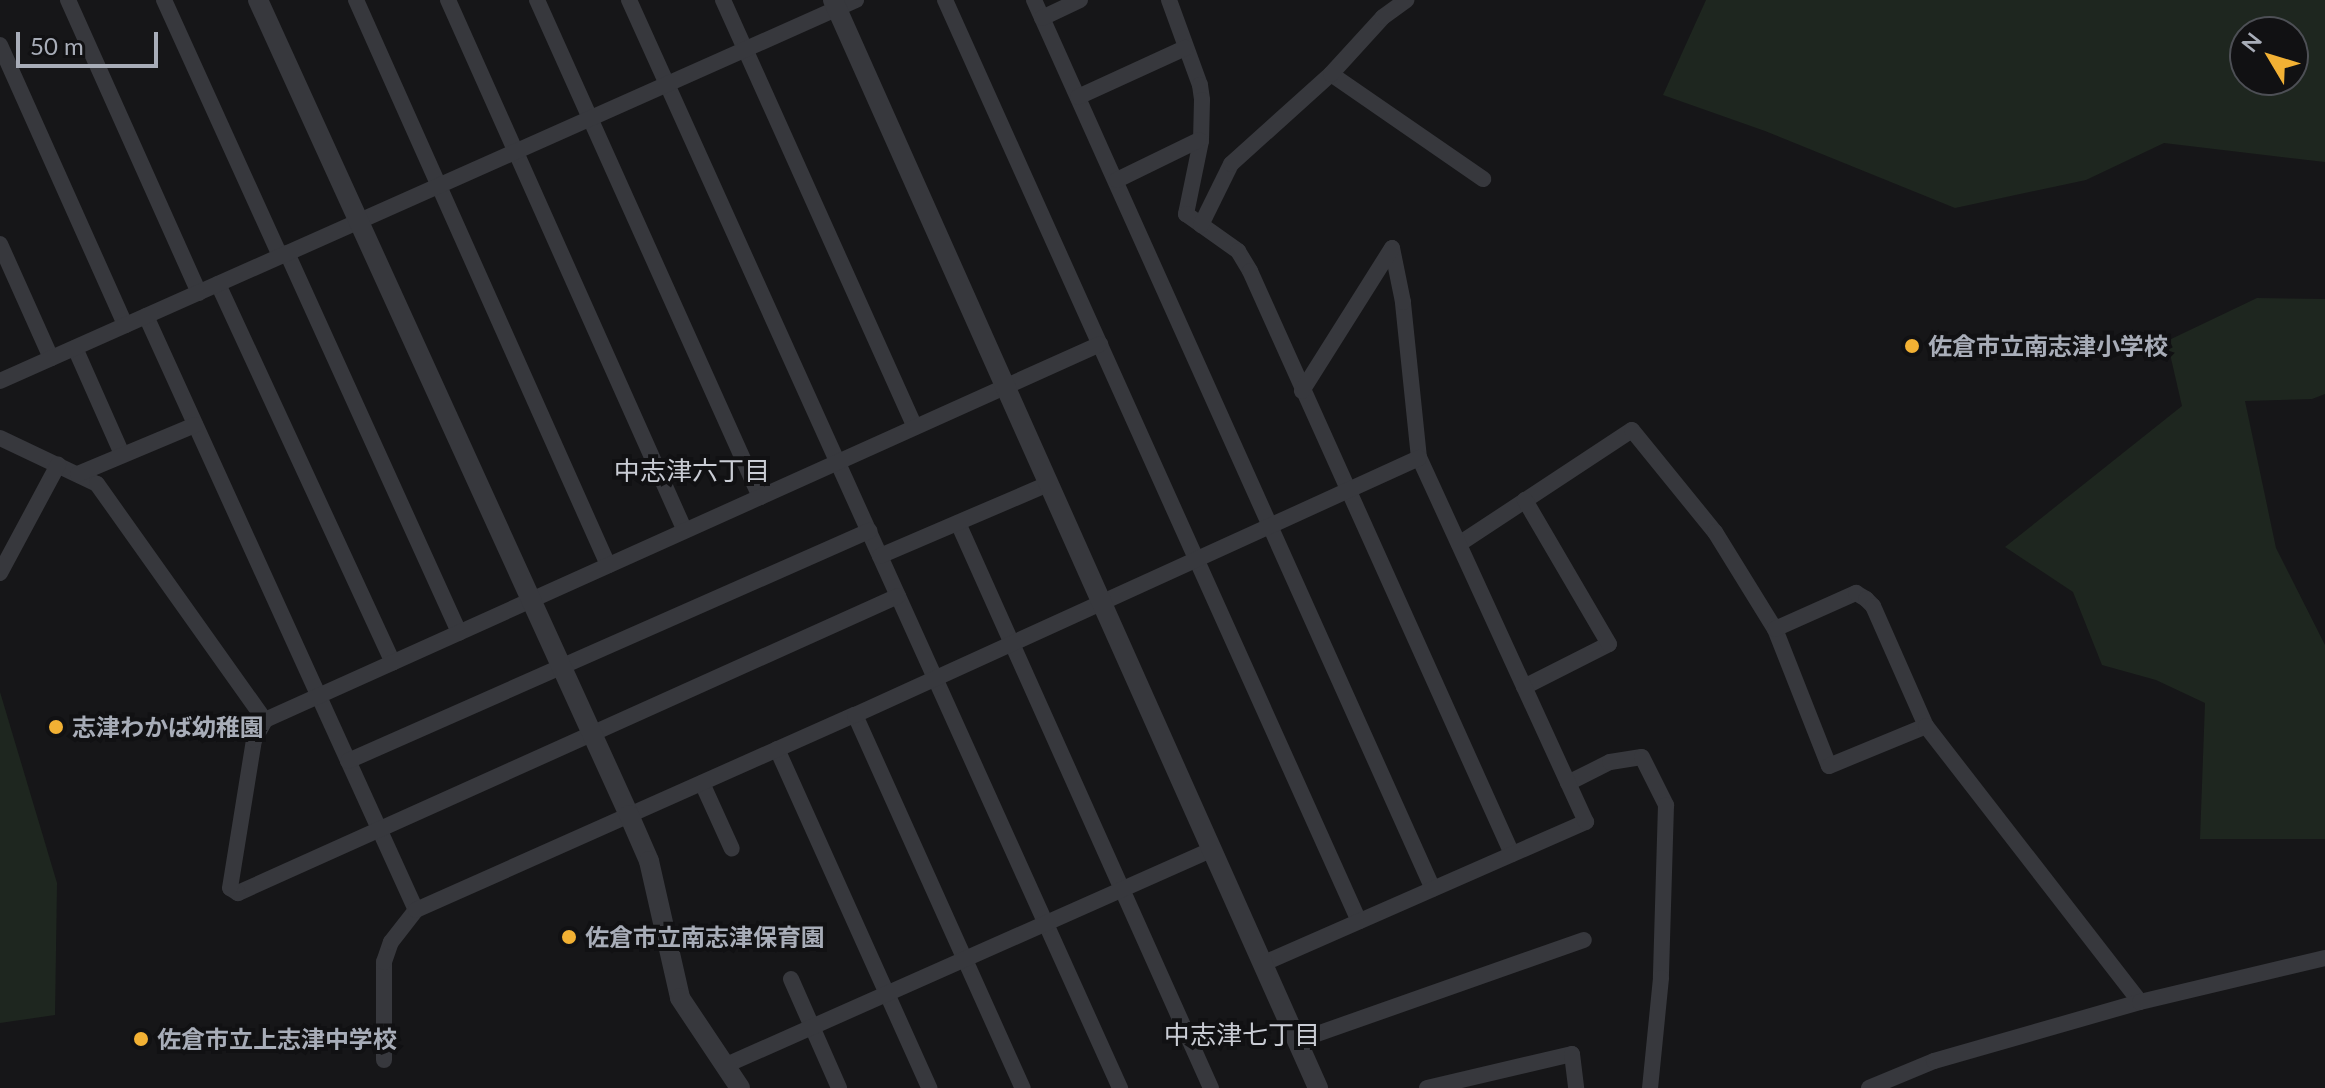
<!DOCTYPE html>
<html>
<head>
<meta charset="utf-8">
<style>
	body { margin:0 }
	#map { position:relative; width:2325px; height:1088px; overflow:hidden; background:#161618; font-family:Lato,"Noto Sans JP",sans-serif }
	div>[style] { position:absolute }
	.green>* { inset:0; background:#1e261f }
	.minor>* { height:16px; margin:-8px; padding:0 8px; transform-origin:8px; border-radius:8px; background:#37383d }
	.tertiary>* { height:20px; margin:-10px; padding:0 10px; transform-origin:10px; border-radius:10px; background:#37383d }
	.dots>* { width:22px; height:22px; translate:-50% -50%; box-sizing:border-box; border:4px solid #111113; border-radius:50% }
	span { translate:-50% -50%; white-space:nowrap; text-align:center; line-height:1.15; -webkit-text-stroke:8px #111113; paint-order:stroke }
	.poi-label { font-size:24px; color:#a8adb8; font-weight:700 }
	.left { translate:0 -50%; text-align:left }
	.neighbourhood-label { font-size:26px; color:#c9ccd4 }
	.north { position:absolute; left:2229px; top:16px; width:80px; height:80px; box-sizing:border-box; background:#111113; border:2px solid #4d4f55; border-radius:50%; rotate:308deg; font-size:22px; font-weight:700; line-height:32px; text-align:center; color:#a8adb8 }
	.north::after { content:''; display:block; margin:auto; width:28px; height:36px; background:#f2b134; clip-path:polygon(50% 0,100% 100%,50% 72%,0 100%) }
	.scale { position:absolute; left:16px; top:32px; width:142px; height:36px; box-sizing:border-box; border:4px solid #a8adb8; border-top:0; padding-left:10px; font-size:24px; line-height:28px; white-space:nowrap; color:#a8adb8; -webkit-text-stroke:6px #111113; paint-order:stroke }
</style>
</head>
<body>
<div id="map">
	<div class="green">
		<i style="clip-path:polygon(evenodd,1706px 0,2325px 0,2325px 162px,2164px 143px,2086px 180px,1955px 208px,1765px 131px,1663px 95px,1706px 0,2293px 32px,2293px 80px,2245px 80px,2245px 32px,2293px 32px)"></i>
		<i style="clip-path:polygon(2257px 298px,2325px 299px,2325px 394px,2312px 399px,2245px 401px,2276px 548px,2325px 645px,2325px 839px,2200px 839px,2205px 703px,2156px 680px,2102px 665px,2073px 592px,2005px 547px,2182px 406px,2167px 341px)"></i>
		<i style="clip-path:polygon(0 692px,57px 883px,55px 1015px,0 1023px)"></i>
	</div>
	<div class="minor">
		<i style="left:68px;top:0;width:321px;rotate:65.9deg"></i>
		<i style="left:164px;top:0;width:281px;rotate:65.6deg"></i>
		<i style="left:356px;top:0;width:619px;rotate:65.96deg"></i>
		<i style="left:448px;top:0;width:581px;rotate:65.95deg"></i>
		<i style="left:537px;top:0;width:545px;rotate:65.83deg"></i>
		<i style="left:629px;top:0;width:1194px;rotate:65.71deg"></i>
		<i style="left:723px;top:0;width:468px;rotate:65.8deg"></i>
		<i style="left:945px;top:0;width:1010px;rotate:65.8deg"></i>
		<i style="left:1034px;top:0;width:974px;rotate:65.83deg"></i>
		<i style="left:1169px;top:0;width:90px;rotate:70deg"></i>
		<i style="left:1200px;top:85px;width:15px;rotate:82deg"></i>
		<i style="left:1202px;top:100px;width:41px;rotate:91.4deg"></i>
		<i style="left:1201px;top:141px;width:75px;rotate:101.6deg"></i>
		<i style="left:1186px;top:214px;width:64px;rotate:35.4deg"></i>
		<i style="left:1238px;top:251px;width:23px;rotate:59deg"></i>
		<i style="left:1250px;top:271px;width:639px;rotate:65.8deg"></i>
		<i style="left:1042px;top:18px;width:42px;rotate:-25.3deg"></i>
		<i style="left:0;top:45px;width:307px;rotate:65.9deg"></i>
		<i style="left:1331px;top:74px;width:185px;rotate:34.6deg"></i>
		<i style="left:1078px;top:97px;width:118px;rotate:-24.6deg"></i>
		<i style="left:1117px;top:180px;width:91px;rotate:-26deg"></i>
		<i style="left:1201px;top:225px;width:68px;rotate:-63.8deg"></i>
		<i style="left:1231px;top:164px;width:135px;rotate:-42deg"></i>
		<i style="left:1331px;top:74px;width:77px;rotate:-47.6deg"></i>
		<i style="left:1383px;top:17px;width:29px;rotate:-36deg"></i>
		<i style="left:0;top:244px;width:125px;rotate:65.9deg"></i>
		<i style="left:287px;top:253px;width:417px;rotate:65.6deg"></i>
		<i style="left:218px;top:284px;width:417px;rotate:65.2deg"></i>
		<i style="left:146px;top:316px;width:652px;rotate:65.56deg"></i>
		<i style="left:75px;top:348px;width:116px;rotate:66.1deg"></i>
		<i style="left:0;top:381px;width:937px;rotate:-23.99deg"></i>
		<i style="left:0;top:438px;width:107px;rotate:25.4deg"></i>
		<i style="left:97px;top:484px;width:290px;rotate:54.6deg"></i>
		<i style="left:78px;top:474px;width:127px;rotate:-22.7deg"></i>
		<i style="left:958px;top:523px;width:619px;rotate:65.88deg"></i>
		<i style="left:1459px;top:544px;width:207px;rotate:-33.4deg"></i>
		<i style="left:1632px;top:430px;width:132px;rotate:50.9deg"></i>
		<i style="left:1715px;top:532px;width:114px;rotate:58.3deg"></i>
		<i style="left:1775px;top:629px;width:147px;rotate:68.5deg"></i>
		<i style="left:1829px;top:766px;width:105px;rotate:-22.4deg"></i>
		<i style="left:880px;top:556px;width:183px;rotate:-23.2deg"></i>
		<i style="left:0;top:573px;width:123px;rotate:-61.8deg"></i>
		<i style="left:898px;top:596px;width:724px;rotate:155.77deg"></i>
		<i style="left:238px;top:893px;width:9px;rotate:-148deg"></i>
		<i style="left:230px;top:888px;width:150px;rotate:-80.8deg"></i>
		<i style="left:254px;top:740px;width:23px;rotate:-61deg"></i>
		<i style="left:265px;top:720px;width:916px;rotate:-24.24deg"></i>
		<i style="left:1775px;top:629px;width:89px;rotate:-24deg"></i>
		<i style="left:1856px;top:593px;width:12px;rotate:31deg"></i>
		<i style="left:1866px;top:599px;width:10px;rotate:45deg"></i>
		<i style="left:1873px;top:606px;width:131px;rotate:66.2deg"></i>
		<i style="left:1926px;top:726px;width:349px;rotate:52.2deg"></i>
		<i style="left:1524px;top:687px;width:95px;rotate:-26.8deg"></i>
		<i style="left:1609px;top:644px;width:167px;rotate:-120.3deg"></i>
		<i style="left:855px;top:715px;width:409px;rotate:65.8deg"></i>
		<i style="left:777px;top:749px;width:372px;rotate:65.8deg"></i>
		<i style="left:348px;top:761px;width:570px;rotate:-23.82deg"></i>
		<i style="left:702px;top:783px;width:72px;rotate:65.6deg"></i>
		<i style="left:1568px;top:783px;width:47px;rotate:-26.6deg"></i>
		<i style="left:1610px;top:762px;width:32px;rotate:-9deg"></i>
		<i style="left:1642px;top:757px;width:54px;rotate:63.4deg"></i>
		<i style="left:1666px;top:805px;width:173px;rotate:91.7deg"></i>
		<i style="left:1661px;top:978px;width:111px;rotate:95.7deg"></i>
		<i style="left:1262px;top:964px;width:354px;rotate:-23.7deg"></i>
		<i style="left:1586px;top:822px;width:400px;rotate:-114.6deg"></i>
		<i style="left:1419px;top:458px;width:157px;rotate:-95.9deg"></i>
		<i style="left:1403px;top:302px;width:55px;rotate:-101.5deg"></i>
		<i style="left:1392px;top:248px;width:169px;rotate:122.2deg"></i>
		<i style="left:791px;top:979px;width:119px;rotate:66.2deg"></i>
		<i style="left:1297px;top:1041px;width:304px;rotate:-19.4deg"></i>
		<i style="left:384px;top:1060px;width:98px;rotate:-90deg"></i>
		<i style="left:384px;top:962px;width:21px;rotate:-71deg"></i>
		<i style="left:391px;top:942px;width:41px;rotate:-52deg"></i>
		<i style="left:416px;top:910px;width:480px;rotate:-24deg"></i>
		<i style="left:855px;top:715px;width:620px;rotate:-24.5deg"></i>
		<i style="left:724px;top:1066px;width:535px;rotate:-23.93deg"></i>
		<i style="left:1427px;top:1088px;width:149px;rotate:-13.2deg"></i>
		<i style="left:1572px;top:1054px;width:34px;rotate:83deg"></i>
		<i style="left:1869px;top:1088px;width:70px;rotate:-22.6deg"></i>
		<i style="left:1934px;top:1061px;width:214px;rotate:-16deg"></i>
		<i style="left:2140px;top:1002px;width:190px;rotate:-13.4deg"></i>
	</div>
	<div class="tertiary">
		<i style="left:258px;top:0;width:895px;rotate:65.52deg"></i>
		<i style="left:629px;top:815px;width:50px;rotate:66.5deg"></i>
		<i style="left:649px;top:861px;width:140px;rotate:77.2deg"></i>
		<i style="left:680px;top:998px;width:108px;rotate:56.3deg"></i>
		<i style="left:833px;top:0;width:1191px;rotate:65.97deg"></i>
	</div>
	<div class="dots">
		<i style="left:1912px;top:346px;background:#f2b134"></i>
		<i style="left:56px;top:727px;background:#f2b134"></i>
		<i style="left:569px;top:937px;background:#f2b134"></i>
		<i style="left:141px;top:1039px;background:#f2b134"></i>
	</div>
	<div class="poi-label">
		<span class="left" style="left:1928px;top:346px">佐倉市立南志津小学校</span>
		<span class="left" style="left:72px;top:727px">志津わかば幼稚園</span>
		<span class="left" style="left:585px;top:937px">佐倉市立南志津保育園</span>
		<span class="left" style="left:157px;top:1039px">佐倉市立上志津中学校</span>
	</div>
	<div class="neighbourhood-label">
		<span style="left:692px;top:471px">中志津六丁目</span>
		<span style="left:1242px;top:1035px">中志津七丁目</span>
	</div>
	<div class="north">N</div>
	<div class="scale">50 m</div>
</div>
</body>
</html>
